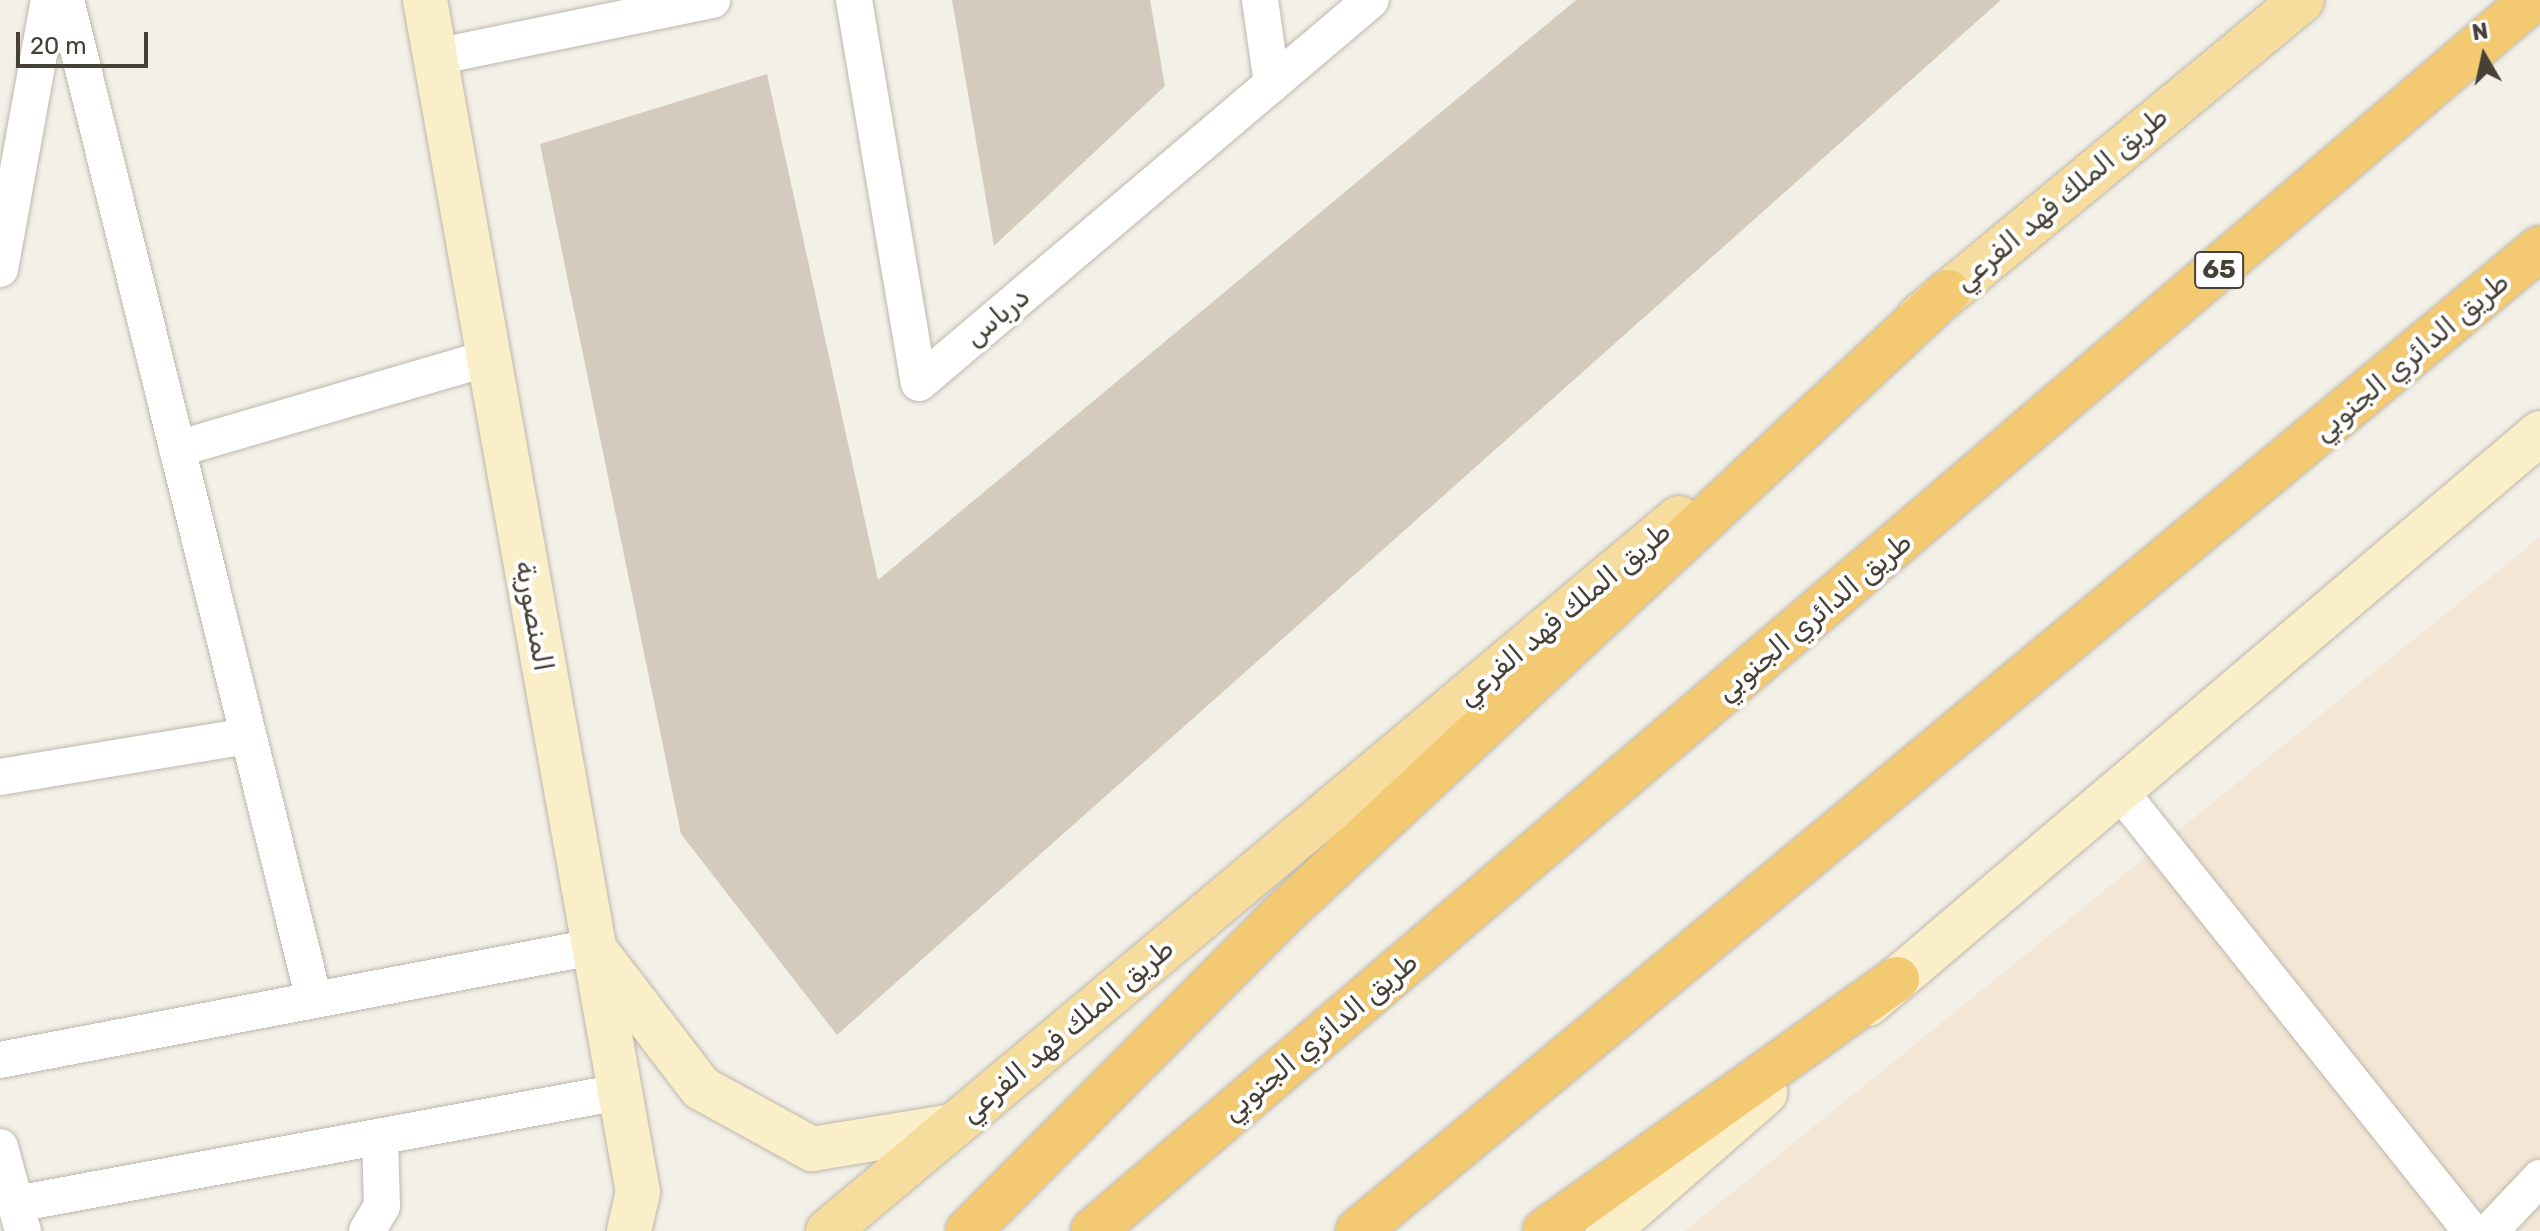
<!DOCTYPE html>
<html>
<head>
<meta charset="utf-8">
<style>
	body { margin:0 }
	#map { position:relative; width:2540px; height:1231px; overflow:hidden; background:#f3f0e8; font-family:Rubik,"Noto Sans Arabic",sans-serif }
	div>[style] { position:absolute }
	.commercial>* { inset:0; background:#f3e6d5 }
	.building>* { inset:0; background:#d4cbbe }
	.roads { filter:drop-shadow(0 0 2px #beb7ab) drop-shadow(0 0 2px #beb7ab) }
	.street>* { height:36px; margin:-18px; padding:0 18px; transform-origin:18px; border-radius:18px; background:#fff }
	.secondary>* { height:44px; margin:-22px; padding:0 22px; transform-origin:22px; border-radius:22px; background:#fbefca }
	.primary>* { height:44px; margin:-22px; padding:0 22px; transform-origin:22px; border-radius:22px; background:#f7dd9d }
	.highway>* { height:44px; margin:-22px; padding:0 22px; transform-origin:22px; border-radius:22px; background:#f3c972 }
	span { translate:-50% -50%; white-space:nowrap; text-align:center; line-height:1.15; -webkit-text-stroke:8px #fff; paint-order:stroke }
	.shield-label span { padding:2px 6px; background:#fff; border:2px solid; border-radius:6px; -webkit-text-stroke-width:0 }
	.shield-label { font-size:26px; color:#464037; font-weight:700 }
	.street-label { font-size:28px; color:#464037 }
	.north { position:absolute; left:2444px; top:16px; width:80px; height:80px; -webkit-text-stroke:6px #fff; paint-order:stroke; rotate:351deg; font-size:22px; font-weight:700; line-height:32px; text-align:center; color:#464037 }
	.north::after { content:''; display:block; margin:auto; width:28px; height:36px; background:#464037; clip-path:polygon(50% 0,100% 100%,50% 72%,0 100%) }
	.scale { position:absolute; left:16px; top:32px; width:132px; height:36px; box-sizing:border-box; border:4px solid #464037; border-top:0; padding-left:10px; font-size:24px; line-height:28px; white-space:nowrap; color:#464037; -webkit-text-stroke:6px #fff; paint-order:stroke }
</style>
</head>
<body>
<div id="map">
	<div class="commercial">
		<i style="clip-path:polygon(2540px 537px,2540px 1231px,1685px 1231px)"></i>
	</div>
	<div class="building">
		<i style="clip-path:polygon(952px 0,1150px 0,1165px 86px,994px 246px)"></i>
		<i style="clip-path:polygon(1576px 0,2001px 0,837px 1035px,681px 834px,540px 144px,767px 74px,878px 580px)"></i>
	</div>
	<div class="roads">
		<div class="street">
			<i style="left:66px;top:0;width:1030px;rotate:76.07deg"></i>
			<i style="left:854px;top:0;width:388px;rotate:80.4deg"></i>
			<i style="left:919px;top:383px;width:592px;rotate:-40.28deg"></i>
			<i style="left:1260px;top:0;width:85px;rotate:81.9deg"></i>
			<i style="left:435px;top:57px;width:283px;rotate:-11.6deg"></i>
			<i style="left:0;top:269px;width:273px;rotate:-79.7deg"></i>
			<i style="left:177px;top:449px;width:324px;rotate:-16.3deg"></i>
			<i style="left:0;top:777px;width:251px;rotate:-9.4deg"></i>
			<i style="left:2119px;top:790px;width:564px;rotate:51.4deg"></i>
			<i style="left:0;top:1060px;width:604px;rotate:-10.79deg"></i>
			<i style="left:0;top:1147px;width:87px;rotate:74.7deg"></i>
			<i style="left:16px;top:1204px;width:614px;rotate:-10.51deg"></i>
			<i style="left:367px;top:1231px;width:29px;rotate:-59deg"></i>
			<i style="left:382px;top:1206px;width:69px;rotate:-91.7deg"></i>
			<i style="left:2490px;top:1231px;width:73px;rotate:-46.7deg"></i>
		</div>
		<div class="secondary">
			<i style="left:425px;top:0;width:1211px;rotate:79.87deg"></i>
			<i style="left:638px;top:1192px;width:40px;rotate:103deg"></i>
			<i style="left:599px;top:955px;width:168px;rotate:52.5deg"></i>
			<i style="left:701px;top:1088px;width:127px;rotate:28.8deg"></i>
			<i style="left:812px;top:1149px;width:143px;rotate:-9.3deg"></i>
			<i style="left:1868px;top:1004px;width:882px;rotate:-40.35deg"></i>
			<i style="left:1607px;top:1231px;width:210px;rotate:-41.1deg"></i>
		</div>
		<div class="primary">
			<i style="left:1919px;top:317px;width:497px;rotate:-39.6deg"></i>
			<i style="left:828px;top:1231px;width:1110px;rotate:-39.96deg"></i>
		</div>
		<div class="highway">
			<i style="left:968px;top:1231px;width:445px;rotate:-45.2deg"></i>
			<i style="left:1282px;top:915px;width:912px;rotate:-43.09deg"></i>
			<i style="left:1093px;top:1231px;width:1894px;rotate:-40.55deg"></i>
			<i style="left:1358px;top:1231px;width:1537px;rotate:-39.75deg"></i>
			<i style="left:1545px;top:1231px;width:433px;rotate:-35.6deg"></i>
		</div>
	</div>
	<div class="shield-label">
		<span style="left:2219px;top:270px">65</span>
	</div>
	<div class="street-label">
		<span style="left:2061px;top:199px;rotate:-40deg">طريق الملك فهد الفرعي</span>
		<span style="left:997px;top:317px;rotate:-40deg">درباس</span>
		<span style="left:2411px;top:357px;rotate:-40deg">طريق الدائري الجنوبي</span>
		<span style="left:1564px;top:614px;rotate:-40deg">طريق الملك فهد الفرعي</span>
		<span style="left:534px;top:616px;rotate:80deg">المنصورية</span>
		<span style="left:1814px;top:617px;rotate:-40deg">طريق الدائري الجنوبي</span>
		<span style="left:1067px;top:1031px;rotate:-40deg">طريق الملك فهد الفرعي</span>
		<span style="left:1320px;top:1037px;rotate:-40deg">طريق الدائري الجنوبي</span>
	</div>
	<div class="north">N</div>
	<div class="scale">20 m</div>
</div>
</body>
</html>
